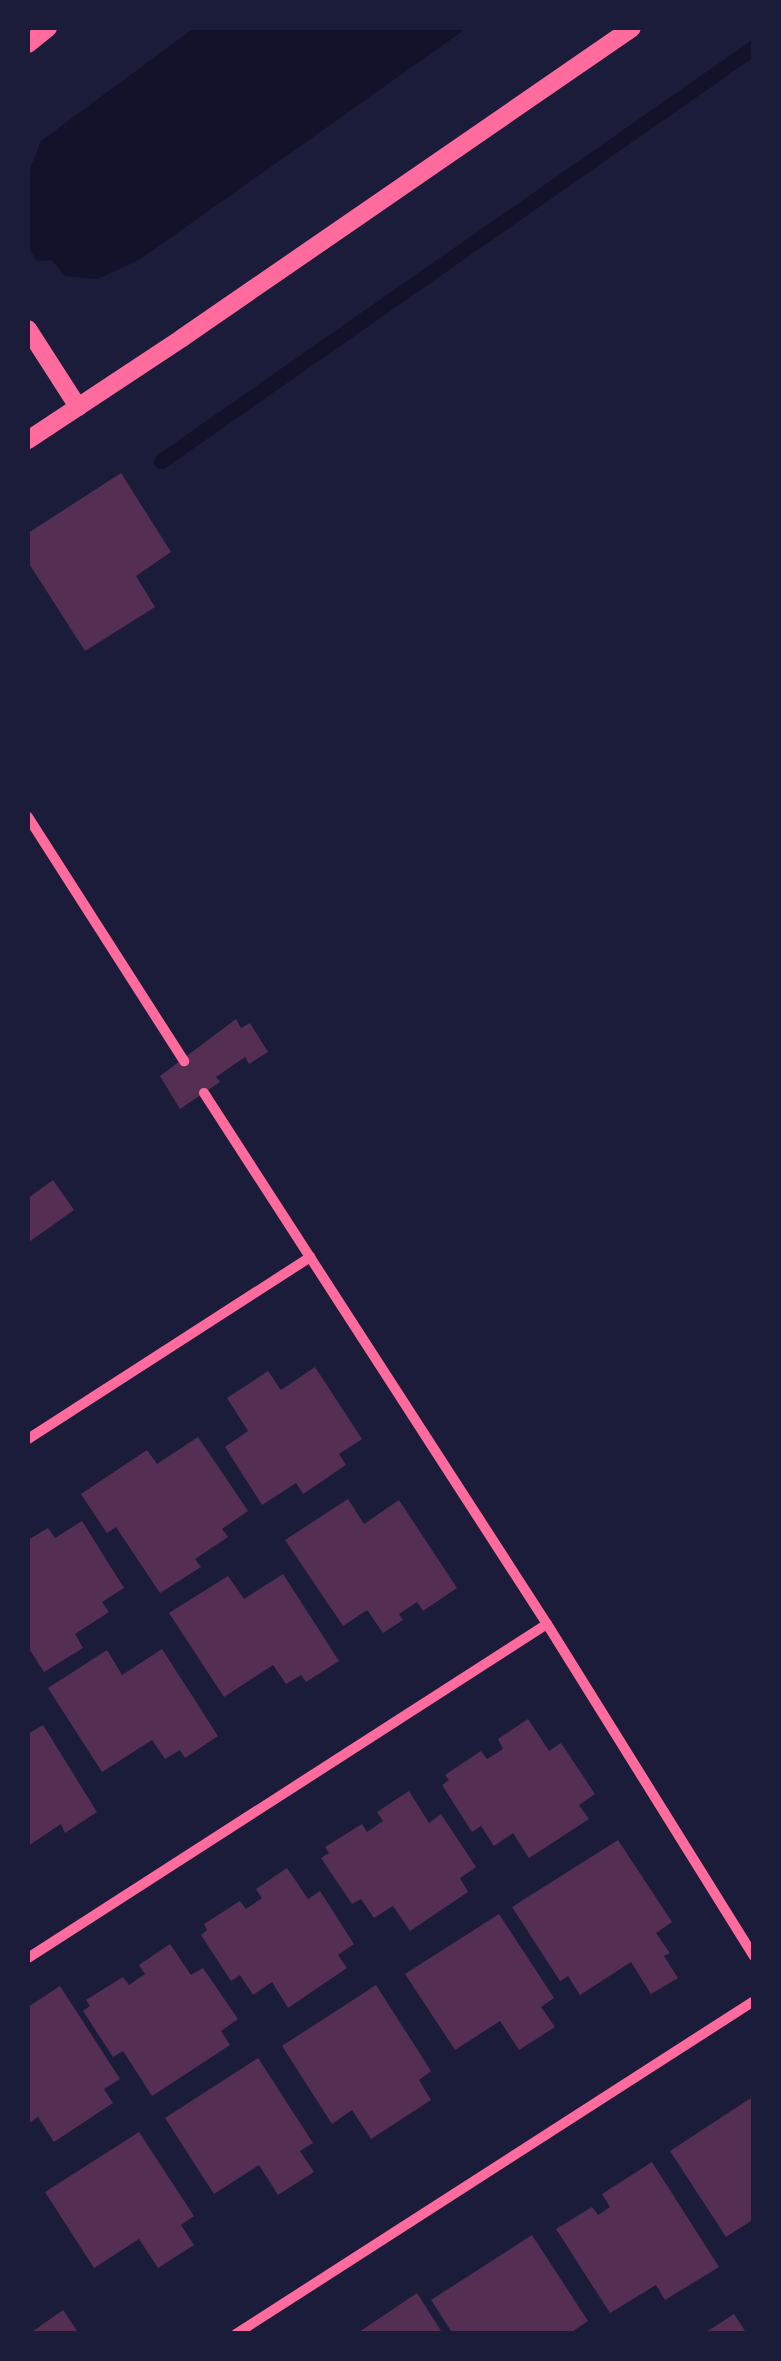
<!DOCTYPE html>
<html>
<head>
<meta charset="utf-8">
<style>
	body { margin:0 }
	#map { position:relative; width:781px; height:2361px; overflow:hidden; background:#1b1b3a; font-family:Raleway,sans-serif }
	div>[style] { position:absolute }
	.water>* { inset:0; background:#12122b }
	.stream>* { height:15px; margin:-7.5px; padding:0 7.5px; transform-origin:7.5px; border-radius:7.5px; background:#12122b }
	.building>* { inset:0; background:#542f53 }
	.minor>* { height:10px; margin:-5px; padding:0 5px; transform-origin:5px; border-radius:5px; background:#ff6b9d }
	.tertiary>* { height:18px; margin:-9px; padding:0 9px; transform-origin:9px; border-radius:9px; background:#ff6b9d }
	span { translate:-50% -50%; white-space:nowrap; text-align:center; line-height:1.15; -webkit-text-stroke:8px #1b1b3a; paint-order:stroke }
	.frame { position:absolute; inset:0; border:30px solid #1b1b3a; pointer-events:none }
</style>
</head>
<body>
<div id="map">
	<div class="water">
		<i style="clip-path:polygon(194px 28px,467px 28px,139px 260px,97px 279px,65px 276px,52px 260px,37px 261px,28px 247px,28px 174px,41px 141px)"></i>
	</div>
	<div class="stream">
		<i style="left:161px;top:461px;width:723px;rotate:-34.92deg"></i>
	</div>
	<div class="building">
		<i style="clip-path:polygon(121px 473px,171px 552px,136px 576px,155px 607px,85px 651px,28px 562px,28px 533px)"></i>
		<i style="clip-path:polygon(236px 1019px,241px 1028px,250px 1023px,268px 1052px,249px 1064px,245px 1057px,216px 1077px,220px 1082px,180px 1109px,160px 1076px)"></i>
		<i style="clip-path:polygon(53px 1180px,74px 1210px,29px 1242px,28px 1198px)"></i>
		<i style="clip-path:polygon(315px 1367px,362px 1439px,339px 1454px,346px 1465px,303px 1494px,296px 1483px,262px 1505px,225px 1447px,248px 1431px,227px 1398px,268px 1371px,281px 1390px)"></i>
		<i style="clip-path:polygon(198px 1437px,248px 1511px,222px 1529px,228px 1537px,195px 1559px,201px 1567px,160px 1593px,116px 1527px,107px 1533px,81px 1494px,147px 1450px,157px 1464px)"></i>
		<i style="clip-path:polygon(348px 1499px,364px 1524px,399px 1500px,457px 1588px,423px 1611px,417px 1602px,399px 1614px,403px 1620px,383px 1633px,367px 1610px,343px 1626px,285px 1540px)"></i>
		<i style="clip-path:polygon(82px 1521px,124px 1588px,102px 1602px,109px 1612px,75px 1634px,83px 1648px,44px 1672px,28px 1647px,28px 1540px,48px 1528px,55px 1538px)"></i>
		<i style="clip-path:polygon(283px 1574px,339px 1661px,306px 1682px,301px 1675px,286px 1684px,273px 1665px,224px 1697px,169px 1613px,228px 1576px,244px 1599px)"></i>
		<i style="clip-path:polygon(162px 1649px,218px 1736px,185px 1758px,180px 1750px,165px 1759px,152px 1740px,102px 1772px,48px 1688px,107px 1650px,122px 1675px)"></i>
		<i style="clip-path:polygon(528px 1719px,549px 1751px,561px 1743px,595px 1794px,579px 1805px,589px 1819px,529px 1858px,513px 1833px,494px 1846px,481px 1826px,472px 1832px,442px 1785px,449px 1780px,445px 1775px,481px 1751px,487px 1759px,503px 1749px,498px 1739px)"></i>
		<i style="clip-path:polygon(43px 1725px,97px 1812px,65px 1833px,61px 1824px,28px 1846px,28px 1734px)"></i>
		<i style="clip-path:polygon(409px 1791px,429px 1823px,441px 1814px,476px 1867px,460px 1878px,468px 1892px,410px 1931px,393px 1906px,374px 1918px,361px 1899px,352px 1904px,321px 1858px,329px 1853px,325px 1847px,362px 1824px,367px 1832px,383px 1821px,377px 1812px)"></i>
		<i style="clip-path:polygon(618px 1840px,672px 1922px,656px 1933px,670px 1953px,664px 1956px,678px 1978px,651px 1994px,631px 1962px,580px 1995px,568px 1976px,560px 1981px,512px 1907px)"></i>
		<i style="clip-path:polygon(287px 1868px,308px 1899px,320px 1891px,354px 1944px,338px 1955px,347px 1968px,288px 2008px,272px 1982px,253px 1995px,240px 1975px,231px 1981px,201px 1935px,207px 1930px,204px 1924px,240px 1901px,246px 1909px,262px 1898px,256px 1889px)"></i>
		<i style="clip-path:polygon(499px 1914px,554px 1998px,541px 2007px,555px 2027px,519px 2050px,500px 2021px,455px 2050px,405px 1974px)"></i>
		<i style="clip-path:polygon(170px 1944px,191px 1975px,203px 1968px,238px 2019px,221px 2031px,230px 2045px,152px 2096px,123px 2051px,113px 2057px,83px 2011px,90px 2006px,86px 2000px,123px 1977px,129px 1985px,145px 1974px,139px 1965px)"></i>
		<i style="clip-path:polygon(376px 1985px,431px 2071px,419px 2080px,431px 2100px,371px 2139px,352px 2110px,332px 2124px,282px 2046px)"></i>
		<i style="clip-path:polygon(60px 1986px,120px 2079px,104px 2089px,113px 2103px,54px 2142px,38px 2117px,28px 2124px,28px 2007px)"></i>
		<i style="clip-path:polygon(258px 2058px,313px 2143px,300px 2151px,314px 2172px,278px 2195px,259px 2165px,214px 2194px,165px 2118px)"></i>
		<i style="clip-path:polygon(754px 2096px,754px 2219px,726px 2237px,670px 2151px)"></i>
		<i style="clip-path:polygon(139px 2132px,194px 2216px,181px 2225px,194px 2245px,158px 2268px,139px 2239px,94px 2268px,45px 2192px)"></i>
		<i style="clip-path:polygon(652px 2162px,719px 2267px,665px 2300px,656px 2285px,610px 2313px,556px 2229px,592px 2207px,598px 2215px,610px 2207px,602px 2194px)"></i>
		<i style="clip-path:polygon(532px 2235px,588px 2321px,569px 2334px,453px 2334px,431px 2300px)"></i>
		<i style="clip-path:polygon(417px 2293px,443px 2334px,356px 2334px)"></i>
		<i style="clip-path:polygon(63px 2310px,79px 2334px,29px 2334px)"></i>
		<i style="clip-path:polygon(734px 2314px,747px 2334px,703px 2334px)"></i>
	</div>
	<div class="minor">
		<i style="left:28px;top:817px;width:290px;rotate:57.4deg"></i>
		<i style="left:204px;top:1093px;width:632px;rotate:57.14deg"></i>
		<i style="left:547px;top:1624px;width:391px;rotate:58.1deg"></i>
		<i style="left:28px;top:1439px;width:336px;rotate:-32.8deg"></i>
		<i style="left:28px;top:1958px;width:617px;rotate:-32.76deg"></i>
		<i style="left:236px;top:2334px;width:616px;rotate:-32.74deg"></i>
	</div>
	<div class="tertiary">
		<i style="left:28px;top:44px;width:26px;rotate:-39deg"></i>
		<i style="left:28px;top:329px;width:93px;rotate:57.3deg"></i>
		<i style="left:28px;top:440px;width:185px;rotate:-33.5deg"></i>
		<i style="left:182px;top:338px;width:546px;rotate:-34.56deg"></i>
	</div>
	<div class="frame"></div>
</div>
</body>
</html>
